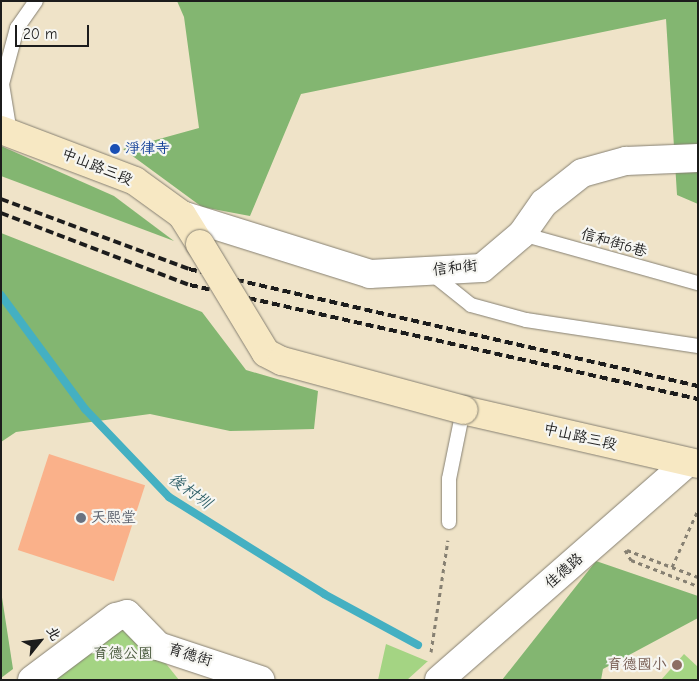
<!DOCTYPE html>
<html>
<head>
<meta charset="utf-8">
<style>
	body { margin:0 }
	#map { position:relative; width:699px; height:681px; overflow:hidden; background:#efe3c8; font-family:"Comic Neue","LXGW WenKai TC",sans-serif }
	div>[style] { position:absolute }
	.green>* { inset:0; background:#a4d483 }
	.forest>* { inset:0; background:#83b671 }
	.stream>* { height:8px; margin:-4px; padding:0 4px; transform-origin:4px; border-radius:4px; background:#44b0c2 }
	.building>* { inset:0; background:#fab18a; transform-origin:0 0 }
	.path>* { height:3px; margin-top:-1.5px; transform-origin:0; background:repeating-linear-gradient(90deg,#868072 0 4px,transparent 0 8px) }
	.roads { filter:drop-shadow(0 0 1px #868072) drop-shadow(0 0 1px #868072) }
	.service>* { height:14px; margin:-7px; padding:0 7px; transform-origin:7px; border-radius:7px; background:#fff }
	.minor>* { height:28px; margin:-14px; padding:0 14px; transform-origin:14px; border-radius:14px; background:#fff }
	.secondary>* { height:28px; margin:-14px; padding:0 14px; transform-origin:14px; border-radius:14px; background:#f7e8c3 }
	.rail>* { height:4px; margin-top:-2px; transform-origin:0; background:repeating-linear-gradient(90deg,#1c1c1c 0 8px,transparent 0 12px) }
	.bridges { filter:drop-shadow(0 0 1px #868072) drop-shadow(0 0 1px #868072) }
	.secondary-bridge>* { height:28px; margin:-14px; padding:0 14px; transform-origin:14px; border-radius:14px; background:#f7e8c3 }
	.dots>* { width:14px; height:14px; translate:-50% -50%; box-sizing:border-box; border:2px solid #f6f6f2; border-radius:50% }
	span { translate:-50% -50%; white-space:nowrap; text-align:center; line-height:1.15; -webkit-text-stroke:4.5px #f6f6f2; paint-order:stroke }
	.transit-label { font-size:15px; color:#164399 }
	.left { translate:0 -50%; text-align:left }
	.street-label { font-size:15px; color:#1c1c1c }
	.worship-label { font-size:15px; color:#5b616d }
	.park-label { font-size:15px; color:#4c5c40 }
	.education-label { font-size:15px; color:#785e54 }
	.right { translate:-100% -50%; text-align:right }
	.water-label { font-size:16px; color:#2e5f67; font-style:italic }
	.frame { position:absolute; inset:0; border:2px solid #1c1c1c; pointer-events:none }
	.north { position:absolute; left:15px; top:616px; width:50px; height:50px; -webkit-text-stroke:4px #f6f6f2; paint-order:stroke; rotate:61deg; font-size:14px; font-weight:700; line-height:20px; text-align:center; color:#1c1c1c }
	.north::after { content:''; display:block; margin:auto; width:18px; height:22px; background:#1c1c1c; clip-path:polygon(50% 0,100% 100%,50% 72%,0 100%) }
	.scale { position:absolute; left:15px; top:25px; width:74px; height:22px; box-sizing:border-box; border:2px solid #1c1c1c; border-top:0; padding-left:6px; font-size:15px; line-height:18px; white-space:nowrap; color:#1c1c1c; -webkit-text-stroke:4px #f6f6f2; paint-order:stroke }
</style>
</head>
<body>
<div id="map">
	<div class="green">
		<i style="clip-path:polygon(119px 623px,136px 626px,179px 680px,47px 680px)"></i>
		<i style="clip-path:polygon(386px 644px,427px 661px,428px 661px,407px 680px,378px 680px)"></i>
		<i style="clip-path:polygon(684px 654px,698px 667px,698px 680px,661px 680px)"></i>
	</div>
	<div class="forest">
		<i style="clip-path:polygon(177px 1px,698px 1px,698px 204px,677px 195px,666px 19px,301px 94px,250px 216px,202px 207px,123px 149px,199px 128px,184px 17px)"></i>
		<i style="clip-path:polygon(1px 146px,114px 196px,174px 241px,1px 176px)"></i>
		<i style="clip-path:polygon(1px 233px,202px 312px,246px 370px,318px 391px,314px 429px,230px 431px,150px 414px,16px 432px,1px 442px)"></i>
		<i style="clip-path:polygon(596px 561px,698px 596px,698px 618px,603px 669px,601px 680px,502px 680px)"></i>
		<i style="clip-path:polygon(1px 591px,13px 669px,1px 678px)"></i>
	</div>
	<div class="stream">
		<i style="left:1px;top:295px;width:142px;rotate:53.6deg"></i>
		<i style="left:85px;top:409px;width:122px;rotate:46.3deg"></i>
		<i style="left:169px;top:497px;width:183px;rotate:32deg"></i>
		<i style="left:324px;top:594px;width:107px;rotate:28.5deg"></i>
	</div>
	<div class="building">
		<i style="left:49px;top:454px;width:101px;height:101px;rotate:18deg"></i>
	</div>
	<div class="path">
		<i style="left:625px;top:550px;width:12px;rotate:59deg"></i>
		<i style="left:631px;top:560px;width:72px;rotate:21.2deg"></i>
		<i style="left:627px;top:550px;width:76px;rotate:20.8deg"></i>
		<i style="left:672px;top:567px;width:63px;rotate:-65.5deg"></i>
		<i style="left:431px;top:652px;width:113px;rotate:-81.4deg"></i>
	</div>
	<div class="roads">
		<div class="service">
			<i style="left:10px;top:133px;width:50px;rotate:-99.3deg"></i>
			<i style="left:2px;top:84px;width:58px;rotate:-75deg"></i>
			<i style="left:17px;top:28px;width:33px;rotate:-55deg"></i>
			<i style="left:522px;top:234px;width:183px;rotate:15.6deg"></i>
			<i style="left:431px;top:273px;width:51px;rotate:38.7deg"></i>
			<i style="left:471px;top:305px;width:57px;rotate:15.3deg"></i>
			<i style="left:526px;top:320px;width:174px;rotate:8.6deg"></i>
			<i style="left:449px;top:522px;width:43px;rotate:-90deg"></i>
			<i style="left:449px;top:479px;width:70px;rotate:-78.5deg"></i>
		</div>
		<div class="minor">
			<i style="left:182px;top:215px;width:197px;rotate:17.4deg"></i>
			<i style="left:370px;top:274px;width:112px;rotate:-3.1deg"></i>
			<i style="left:482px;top:268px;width:52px;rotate:-40.4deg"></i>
			<i style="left:522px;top:234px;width:38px;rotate:-55deg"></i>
			<i style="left:544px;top:203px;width:48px;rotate:-38.3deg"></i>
			<i style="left:582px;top:173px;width:46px;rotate:-15.3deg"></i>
			<i style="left:626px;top:161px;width:72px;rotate:-2.4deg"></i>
			<i style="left:32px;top:680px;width:105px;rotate:-36.9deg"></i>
			<i style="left:116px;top:617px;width:11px;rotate:-15deg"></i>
			<i style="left:127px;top:614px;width:45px;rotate:45.9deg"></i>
			<i style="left:158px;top:646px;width:108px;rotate:18.4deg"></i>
			<i style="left:439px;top:680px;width:331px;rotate:-41.2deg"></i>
		</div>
		<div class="secondary">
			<i style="left:1px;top:130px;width:143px;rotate:20.8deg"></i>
			<i style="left:135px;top:181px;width:58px;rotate:35.9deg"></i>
			<i style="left:182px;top:215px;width:34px;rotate:58deg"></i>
			<i style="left:463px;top:410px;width:241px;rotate:12.9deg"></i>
		</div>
	</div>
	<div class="rail">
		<i style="left:1px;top:199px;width:201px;rotate:20.4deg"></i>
		<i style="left:189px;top:269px;width:522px;rotate:12.95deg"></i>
		<i style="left:1px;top:213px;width:202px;rotate:20.9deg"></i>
		<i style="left:190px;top:285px;width:521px;rotate:12.65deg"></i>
	</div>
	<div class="bridges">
		<div class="secondary-bridge">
			<i style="left:200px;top:244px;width:127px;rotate:58.8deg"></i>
			<i style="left:266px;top:353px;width:18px;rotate:27deg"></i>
			<i style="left:282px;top:361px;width:188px;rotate:15.1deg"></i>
		</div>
	</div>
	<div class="dots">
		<i style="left:115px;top:149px;background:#1a4fb4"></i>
		<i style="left:81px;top:518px;background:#6b7280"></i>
		<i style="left:677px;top:665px;background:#8d6e63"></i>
	</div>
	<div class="transit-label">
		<span class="left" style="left:125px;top:149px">淨律寺</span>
	</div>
	<div class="street-label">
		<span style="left:97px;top:167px;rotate:22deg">中山路三段</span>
		<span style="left:614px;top:243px;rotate:16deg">信和街6巷</span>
		<span style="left:455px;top:268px;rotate:-6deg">信和街</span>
		<span style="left:580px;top:437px;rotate:13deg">中山路三段</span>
		<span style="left:564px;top:571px;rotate:-41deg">佳德路</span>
		<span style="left:190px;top:655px;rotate:17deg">育德街</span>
	</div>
	<div class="worship-label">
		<span class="left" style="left:91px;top:518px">天熙堂</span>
	</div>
	<div class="park-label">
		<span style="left:123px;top:654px">育德公園</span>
	</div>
	<div class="education-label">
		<span class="right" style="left:667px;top:665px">育德國小</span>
	</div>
	<div class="water-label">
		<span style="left:190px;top:491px;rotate:36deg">後村圳</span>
	</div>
	<div class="frame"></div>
	<div class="north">北</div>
	<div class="scale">20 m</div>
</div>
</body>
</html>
